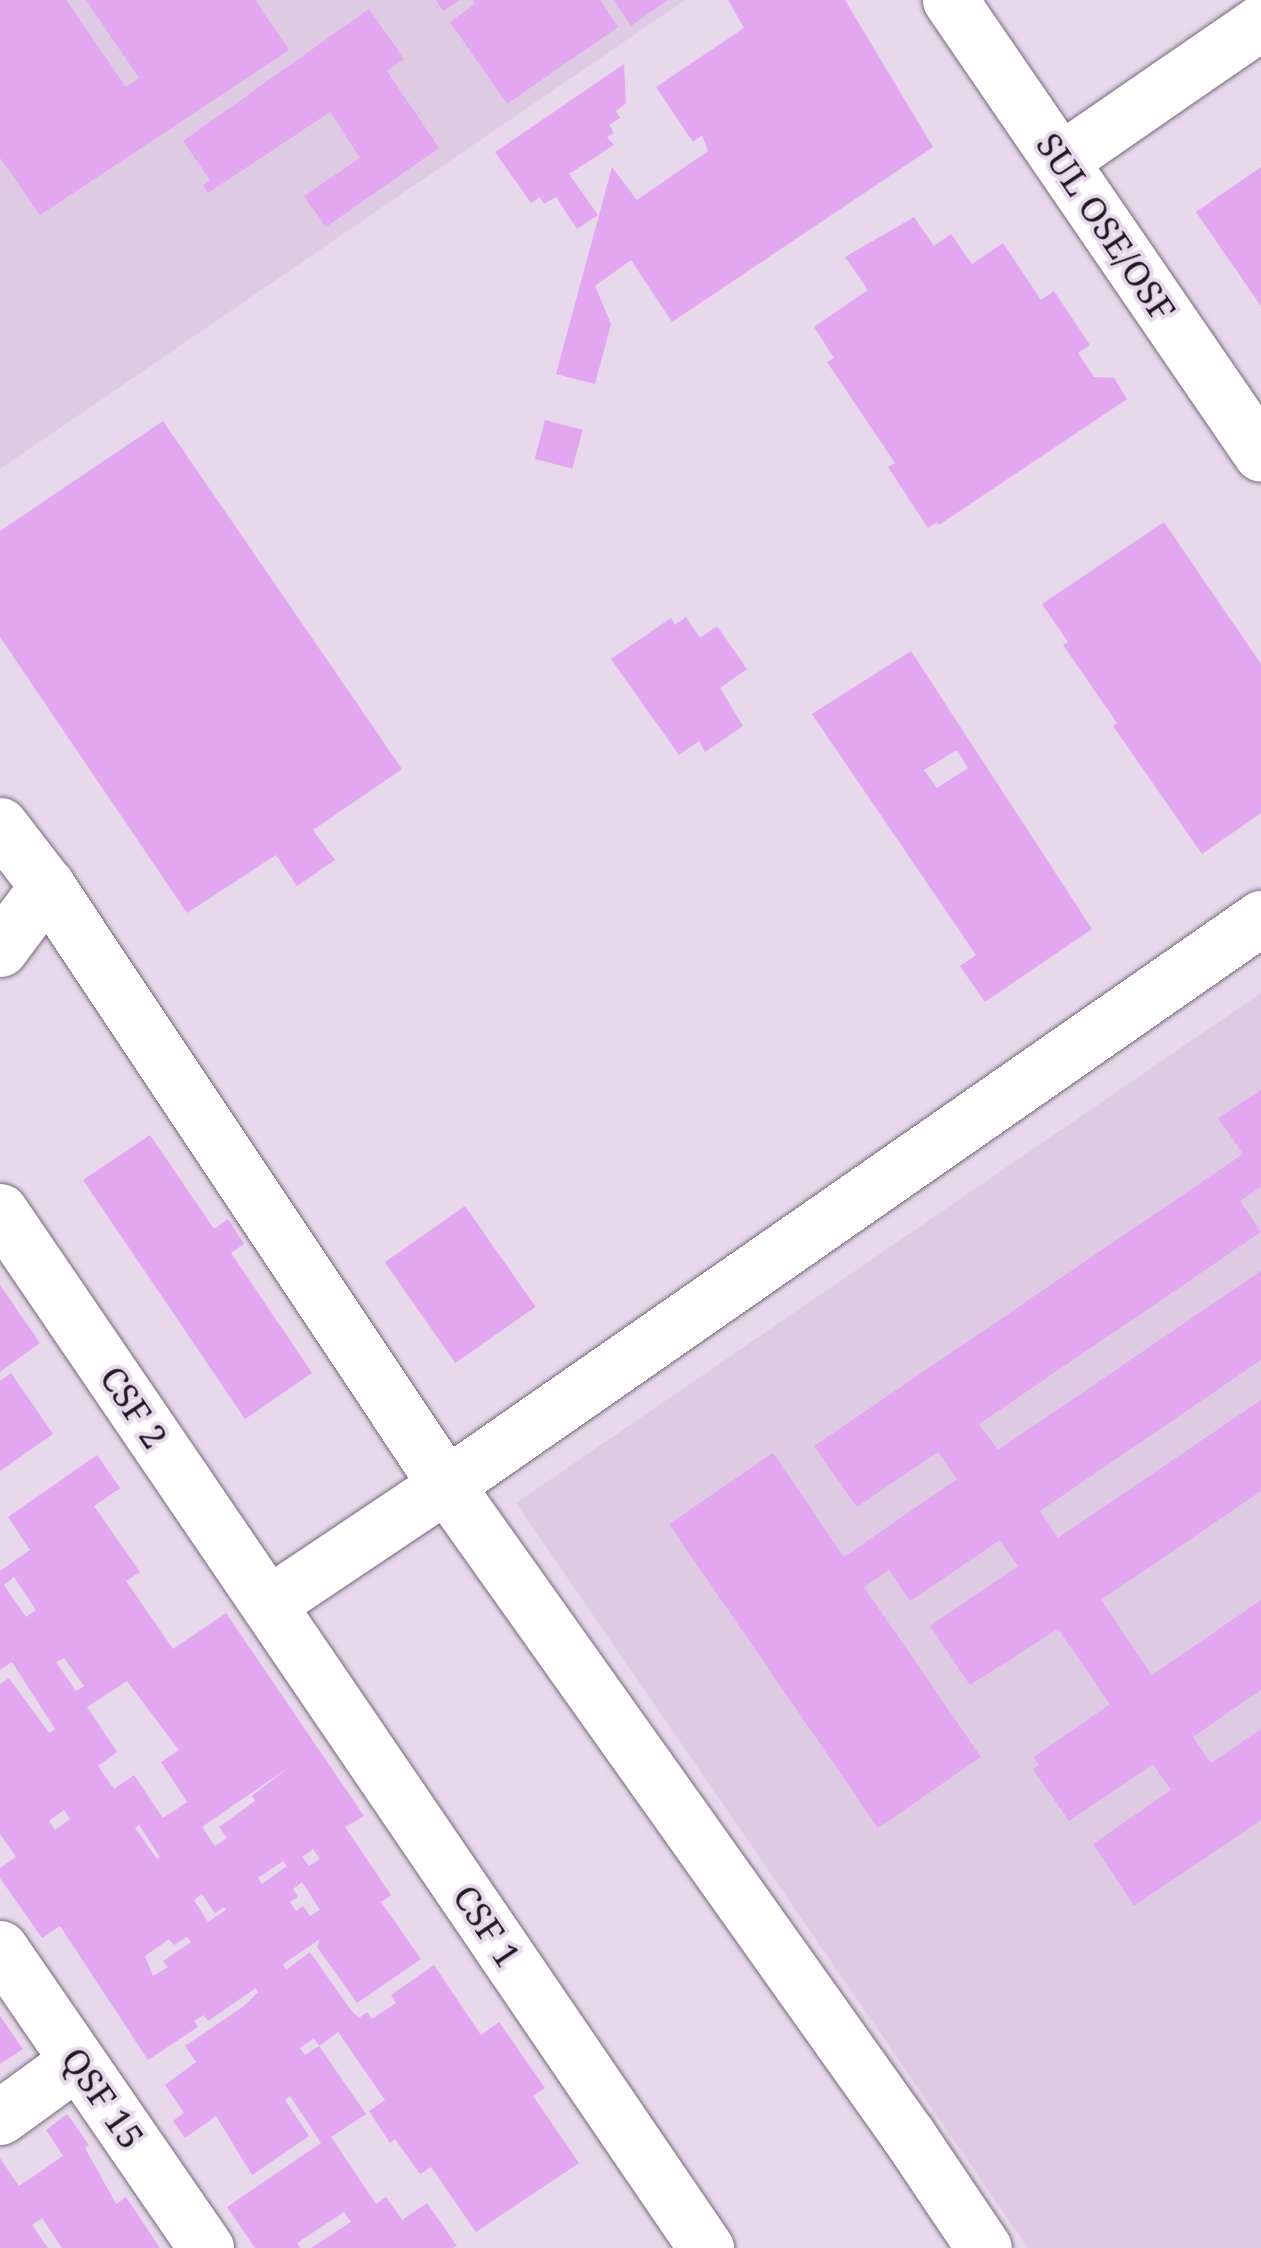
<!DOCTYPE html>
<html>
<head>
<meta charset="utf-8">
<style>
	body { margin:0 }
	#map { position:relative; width:1261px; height:2248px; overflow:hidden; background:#e8d8ec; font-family:"Noto Serif",serif }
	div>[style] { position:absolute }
	.built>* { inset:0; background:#dfcae4 }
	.building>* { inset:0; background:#e3a6f1; transform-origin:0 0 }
	.roads { filter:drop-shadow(0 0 2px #766879) drop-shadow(0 0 2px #766879) }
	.street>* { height:55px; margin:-27.5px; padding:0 27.5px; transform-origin:27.5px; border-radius:27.5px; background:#fff }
	.secondary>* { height:55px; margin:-27.5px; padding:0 27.5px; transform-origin:27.5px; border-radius:27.5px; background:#fff }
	span { translate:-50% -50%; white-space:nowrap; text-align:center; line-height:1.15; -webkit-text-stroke:8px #e8d8ec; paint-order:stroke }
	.street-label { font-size:35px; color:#1e181f }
</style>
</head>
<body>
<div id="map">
	<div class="built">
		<i style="clip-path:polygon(0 0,685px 0,0 469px)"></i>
		<i style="clip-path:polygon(1261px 993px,1261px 2248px,1028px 2248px,516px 1503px)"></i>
	</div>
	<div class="building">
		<i style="clip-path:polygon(0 0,66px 0,126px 87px,139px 78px,86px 0,255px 0,289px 50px,40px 215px,0 158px)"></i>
		<i style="clip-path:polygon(436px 0,460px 0,443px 11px)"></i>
		<i style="clip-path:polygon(473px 0,600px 0,618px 27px,507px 104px,450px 22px,475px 4px)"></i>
		<i style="clip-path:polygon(614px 0,668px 0,631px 26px)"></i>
		<i style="clip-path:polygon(728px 0,845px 0,933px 147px,672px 322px,631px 260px,595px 286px,611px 324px,595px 384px,556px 374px,612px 167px,637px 200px,708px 151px,702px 135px,693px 142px,656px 87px,744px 28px)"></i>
		<i style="clip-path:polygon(369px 9px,404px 59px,387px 71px,439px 148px,326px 227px,304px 196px,360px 158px,330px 112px,208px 193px,203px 185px,210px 180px,183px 141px)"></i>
		<i style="clip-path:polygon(624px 64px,626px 103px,616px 111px,620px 118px,609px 125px,614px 133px,607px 137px,614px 145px,569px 174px,598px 215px,577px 229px,556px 197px,544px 204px,540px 197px,531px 203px,495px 152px)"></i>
		<i style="clip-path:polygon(1261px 167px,1261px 306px,1196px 212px)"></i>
		<i style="clip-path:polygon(914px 217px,934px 246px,951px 234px,972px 264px,1003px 243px,1041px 300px,1054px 291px,1090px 345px,1078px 353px,1094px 377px,1114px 378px,1127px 399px,939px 525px,937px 522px,928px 528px,888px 467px,895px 463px,827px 362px,834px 358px,814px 327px,868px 290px,845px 257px)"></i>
		<i style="left:545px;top:420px;width:39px;height:40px;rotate:15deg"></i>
		<i style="clip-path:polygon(163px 421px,402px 769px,313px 830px,335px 860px,297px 886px,276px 855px,187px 913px,0 637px,0 531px)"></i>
		<i style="clip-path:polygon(1164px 522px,1261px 664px,1261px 813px,1202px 854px,1113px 726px,1117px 723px,1063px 645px,1068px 642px,1042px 604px)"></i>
		<i style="clip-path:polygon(686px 617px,700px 638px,717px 626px,747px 669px,720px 688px,743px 726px,705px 752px,699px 741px,679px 755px,611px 659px,671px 618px,675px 625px)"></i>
		<i style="clip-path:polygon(evenodd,911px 651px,1092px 929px,985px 1002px,960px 966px,976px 955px,812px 714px,911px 651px,957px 750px,968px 768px,937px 788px,924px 770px,957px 750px)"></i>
		<i style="clip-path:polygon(1261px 1090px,1261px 1187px,1240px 1201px,1261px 1232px,979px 1424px,998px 1450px,1261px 1271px,1261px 1360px,1040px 1511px,1058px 1538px,1261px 1400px,1261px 1491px,1101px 1600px,1152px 1675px,1261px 1600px,1261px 1690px,1193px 1737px,1211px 1763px,1261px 1729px,1261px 1820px,1134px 1906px,1093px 1844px,1171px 1790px,1153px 1764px,1069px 1821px,1033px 1769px,1039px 1765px,1034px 1757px,1110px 1704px,1058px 1629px,970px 1685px,930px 1626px,1018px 1566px,1000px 1540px,910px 1601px,889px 1570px,864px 1587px,981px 1757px,878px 1828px,669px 1524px,773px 1453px,844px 1557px,957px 1479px,938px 1452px,857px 1507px,814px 1446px,1243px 1154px,1218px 1118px)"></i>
		<i style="clip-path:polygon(150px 1135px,214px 1229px,228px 1219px,244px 1244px,231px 1253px,312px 1373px,245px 1419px,83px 1180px)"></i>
		<i style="left:465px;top:1206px;width:123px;height:98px;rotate:55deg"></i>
		<i style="clip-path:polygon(0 1285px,40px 1343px,0 1372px)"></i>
		<i style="clip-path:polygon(11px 1373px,53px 1434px,0 1471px,0 1381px)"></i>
		<i style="clip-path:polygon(evenodd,97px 1455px,120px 1488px,94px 1506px,140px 1572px,126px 1581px,173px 1649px,226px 1613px,364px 1816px,345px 1827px,391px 1895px,381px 1902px,421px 1959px,357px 2003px,317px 1947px,320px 1939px,283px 1964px,286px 1970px,310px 1952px,350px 2009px,359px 2018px,367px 2012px,372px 2019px,396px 2003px,391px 1995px,434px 1965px,481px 2035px,499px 2022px,545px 2088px,533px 2096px,579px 2163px,476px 2232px,431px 2167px,420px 2174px,395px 2139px,390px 2143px,369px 2111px,385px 2100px,338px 2032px,319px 2046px,314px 2038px,300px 2048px,305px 2055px,319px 2046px,366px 2114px,331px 2137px,376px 2204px,386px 2197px,402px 2220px,427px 2203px,457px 2246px,453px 2248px,311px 2248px,351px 2222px,344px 2212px,297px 2243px,300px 2248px,255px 2248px,227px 2207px,321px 2143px,290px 2096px,285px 2100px,309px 2136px,252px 2175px,216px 2116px,185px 2138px,173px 2121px,184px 2113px,165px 2085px,196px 2062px,185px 2046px,244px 2006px,258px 1992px,256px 1988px,208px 2021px,204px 2015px,194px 2021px,198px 2027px,148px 2060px,60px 1926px,42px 1938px,0 1878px,0 1868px,16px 1857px,0 1834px,0 1684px,9px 1678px,49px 1733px,55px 1729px,12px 1662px,0 1670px,0 1571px,30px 1550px,8px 1517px,97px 1455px,14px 1577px,36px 1610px,26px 1617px,4px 1585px,14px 1577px,97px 1455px,64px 1658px,84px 1686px,76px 1691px,56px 1662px,64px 1658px,97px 1455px,127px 1681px,179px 1750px,161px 1762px,187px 1802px,163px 1818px,134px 1775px,114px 1789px,98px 1766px,117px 1752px,87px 1707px,127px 1681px,97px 1455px,289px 1767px,252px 1796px,255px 1801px,219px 1827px,227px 1838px,215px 1846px,202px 1827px,289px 1767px,97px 1455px,64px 1810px,70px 1819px,55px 1830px,49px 1821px,64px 1810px,97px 1455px,139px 1825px,160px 1857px,157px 1859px,135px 1828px,139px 1825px,97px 1455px,313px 1849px,320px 1859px,309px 1866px,302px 1857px,313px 1849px,97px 1455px,283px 1861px,287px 1866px,262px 1884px,258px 1878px,283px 1861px,97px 1455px,302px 1882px,320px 1910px,310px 1916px,303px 1906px,296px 1911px,290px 1902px,298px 1897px,293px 1889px,302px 1882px,97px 1455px,202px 1894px,215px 1913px,224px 1907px,226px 1910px,208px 1922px,194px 1900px,202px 1894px,97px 1455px,187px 1937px,191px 1942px,163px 1961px,168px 1967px,153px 1976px,145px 1956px,169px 1939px,174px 1945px,187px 1937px)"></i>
		<i style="clip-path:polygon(0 2016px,23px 2049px,0 2064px)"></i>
		<i style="clip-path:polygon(67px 2114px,89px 2145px,85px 2148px,116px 2204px,126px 2197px,160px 2248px,62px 2248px,42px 2218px,32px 2225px,48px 2248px,0 2248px,0 2158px,19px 2186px,63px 2156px,46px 2130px)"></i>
	</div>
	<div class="roads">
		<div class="street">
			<i style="left:950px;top:0;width:550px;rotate:55.59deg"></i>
			<i style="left:1061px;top:160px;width:243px;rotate:-34.6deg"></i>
			<i style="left:268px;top:1604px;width:214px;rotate:-33.8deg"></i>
			<i style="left:446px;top:1485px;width:993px;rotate:-34.83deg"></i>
			<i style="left:0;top:1948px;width:364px;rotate:55.5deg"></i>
			<i style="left:0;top:2117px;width:95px;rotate:-36deg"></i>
		</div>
		<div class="secondary">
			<i style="left:0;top:825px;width:77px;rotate:52.4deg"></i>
			<i style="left:47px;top:886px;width:720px;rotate:56.33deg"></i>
			<i style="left:446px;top:1485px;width:797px;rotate:54.6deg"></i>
			<i style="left:908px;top:2135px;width:136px;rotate:56.1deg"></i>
			<i style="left:0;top:949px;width:79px;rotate:-53.3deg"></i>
			<i style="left:0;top:1211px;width:1255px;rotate:55.75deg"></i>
		</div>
	</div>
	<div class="street-label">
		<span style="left:1106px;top:227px;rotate:56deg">SUL OSE/OSF</span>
		<span style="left:134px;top:1407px;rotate:56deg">CSF 2</span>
		<span style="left:487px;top:1926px;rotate:56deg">CSF 1</span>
		<span style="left:103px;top:2098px;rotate:55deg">QSF 15</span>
	</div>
</div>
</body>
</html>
